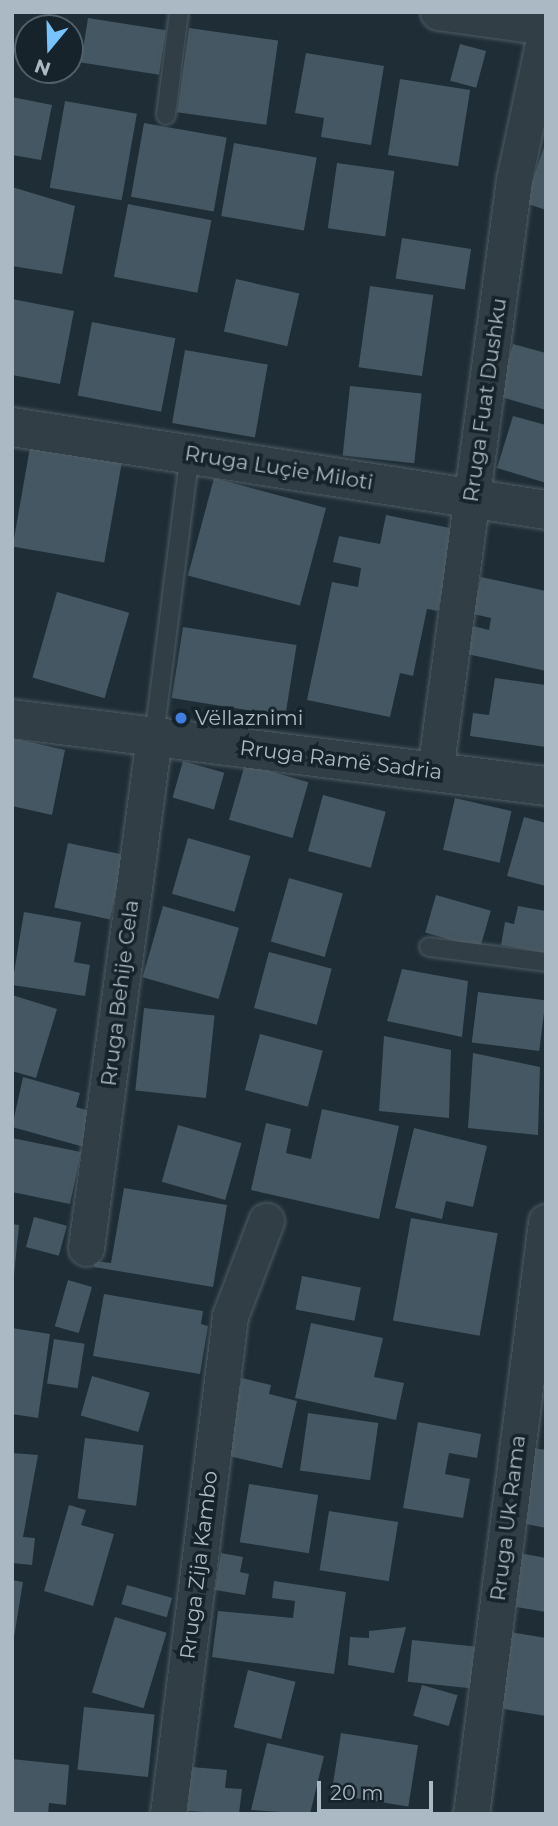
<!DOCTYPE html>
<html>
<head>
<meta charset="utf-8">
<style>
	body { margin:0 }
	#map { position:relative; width:558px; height:1826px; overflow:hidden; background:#1e2d36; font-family:Montserrat,sans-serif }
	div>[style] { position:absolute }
	.building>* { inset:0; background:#455762; transform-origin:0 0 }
	.roads { filter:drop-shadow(0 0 2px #4f5c65) drop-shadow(0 0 2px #4f5c65) }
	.service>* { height:18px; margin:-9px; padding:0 9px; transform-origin:9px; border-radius:9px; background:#313e46 }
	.minor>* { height:35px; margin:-17.5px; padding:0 17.5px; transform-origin:17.5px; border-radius:17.5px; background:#313e46 }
	.tertiary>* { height:38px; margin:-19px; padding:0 19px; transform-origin:19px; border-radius:19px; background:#313e46 }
	.dots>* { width:19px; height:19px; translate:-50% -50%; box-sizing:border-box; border:4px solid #17232a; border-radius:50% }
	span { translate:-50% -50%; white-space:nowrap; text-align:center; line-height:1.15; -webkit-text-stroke:7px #17232a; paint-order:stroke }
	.street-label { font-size:21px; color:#abb9c4 }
	.poi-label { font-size:21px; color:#abb9c4 }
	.left { translate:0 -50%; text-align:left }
	.frame { position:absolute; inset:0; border:14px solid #abb9c4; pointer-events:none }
	.north { position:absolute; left:14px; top:14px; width:70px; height:70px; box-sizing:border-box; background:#17232a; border:2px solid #525f68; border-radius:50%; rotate:199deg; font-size:19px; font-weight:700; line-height:28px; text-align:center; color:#abb9c4 }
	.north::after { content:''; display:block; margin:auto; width:24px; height:32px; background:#77c4fc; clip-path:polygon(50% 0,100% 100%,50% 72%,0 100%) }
	.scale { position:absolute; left:317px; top:1781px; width:116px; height:32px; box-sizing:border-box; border:4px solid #abb9c4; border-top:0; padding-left:9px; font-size:21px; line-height:24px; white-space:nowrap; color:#abb9c4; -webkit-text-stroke:5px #17232a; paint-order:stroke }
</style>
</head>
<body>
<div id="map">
	<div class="building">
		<i style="left:88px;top:18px;width:79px;height:45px;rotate:9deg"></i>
		<i style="left:189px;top:28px;width:90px;height:85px;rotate:8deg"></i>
		<i style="left:460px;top:44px;width:27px;height:38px;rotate:15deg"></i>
		<i style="clip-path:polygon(306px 53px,384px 66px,371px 145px,321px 137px,324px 118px,295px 113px)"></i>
		<i style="left:400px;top:79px;width:71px;height:77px;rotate:9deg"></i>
		<i style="clip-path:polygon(12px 97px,52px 105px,41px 160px,12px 155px)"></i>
		<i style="left:65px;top:101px;width:73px;height:88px;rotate:10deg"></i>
		<i style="left:144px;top:123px;width:84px;height:75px;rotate:10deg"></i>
		<i style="clip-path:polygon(546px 141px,546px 210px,525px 203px)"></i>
		<i style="left:234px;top:143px;width:84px;height:74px;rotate:10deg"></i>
		<i style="left:337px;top:163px;width:58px;height:66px;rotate:8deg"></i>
		<i style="clip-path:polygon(12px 187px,75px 206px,62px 274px,12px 266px)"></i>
		<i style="left:128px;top:204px;width:85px;height:74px;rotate:11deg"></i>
		<i style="left:402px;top:238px;width:70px;height:41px;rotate:9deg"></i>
		<i style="left:236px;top:279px;width:65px;height:54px;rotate:13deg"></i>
		<i style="left:370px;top:286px;width:64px;height:82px;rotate:8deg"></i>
		<i style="clip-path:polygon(12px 299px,74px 311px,60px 384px,12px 375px)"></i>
		<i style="left:92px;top:322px;width:85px;height:75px;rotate:11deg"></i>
		<i style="clip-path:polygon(513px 344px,546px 353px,546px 410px,498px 396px)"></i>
		<i style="left:185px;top:350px;width:84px;height:74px;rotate:10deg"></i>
		<i style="left:350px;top:386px;width:72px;height:70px;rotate:6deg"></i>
		<i style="clip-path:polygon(513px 416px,546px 425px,546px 483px,497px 468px)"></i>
		<i style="left:31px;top:442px;width:93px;height:106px;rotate:10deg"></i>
		<i style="left:214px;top:478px;width:116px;height:101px;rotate:15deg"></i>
		<i style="clip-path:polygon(386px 515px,455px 529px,438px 611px,427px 609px,413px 676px,400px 673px,390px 717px,307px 700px,332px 582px,358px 587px,361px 568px,333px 562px,339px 536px,380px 544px)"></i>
		<i style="clip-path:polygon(481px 577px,546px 591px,546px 671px,467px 654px,473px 626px,489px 630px,491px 618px,473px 614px)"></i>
		<i style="left:57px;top:592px;width:75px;height:89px;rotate:16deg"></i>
		<i style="left:183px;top:627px;width:115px;height:72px;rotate:9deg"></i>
		<i style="clip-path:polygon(495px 678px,546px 685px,546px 747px,470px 736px,473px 713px,489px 715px)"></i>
		<i style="clip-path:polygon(12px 738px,65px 750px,52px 815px,12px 806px)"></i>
		<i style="left:183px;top:761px;width:43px;height:38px;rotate:16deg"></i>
		<i style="left:245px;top:764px;width:66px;height:58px;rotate:16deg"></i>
		<i style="left:323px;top:795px;width:65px;height:58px;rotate:15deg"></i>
		<i style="left:455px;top:798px;width:58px;height:53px;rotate:13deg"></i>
		<i style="clip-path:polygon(524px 817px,546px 823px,546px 886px,507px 876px)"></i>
		<i style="left:188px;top:838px;width:65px;height:58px;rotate:16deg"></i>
		<i style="left:68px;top:843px;width:57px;height:66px;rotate:12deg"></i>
		<i style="left:289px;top:878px;width:56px;height:66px;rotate:16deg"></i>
		<i style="left:436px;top:895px;width:57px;height:39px;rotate:16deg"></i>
		<i style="left:163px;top:906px;width:79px;height:74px;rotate:16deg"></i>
		<i style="clip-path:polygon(518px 906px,546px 911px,546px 953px,501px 945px,505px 922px,514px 924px)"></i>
		<i style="clip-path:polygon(24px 912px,81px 922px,74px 962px,90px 965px,85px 996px,12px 985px)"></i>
		<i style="left:269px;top:952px;width:65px;height:58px;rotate:15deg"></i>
		<i style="clip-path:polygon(402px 969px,468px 981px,462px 1037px,387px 1021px)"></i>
		<i style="left:478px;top:992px;width:68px;height:51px;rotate:7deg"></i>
		<i style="clip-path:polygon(12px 995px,57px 1009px,36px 1078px,12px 1071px)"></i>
		<i style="left:144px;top:1008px;width:71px;height:83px;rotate:6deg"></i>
		<i style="left:260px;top:1034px;width:65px;height:58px;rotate:15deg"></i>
		<i style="clip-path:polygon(384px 1036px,451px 1050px,449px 1118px,379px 1111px)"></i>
		<i style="clip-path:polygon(473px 1053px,540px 1067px,538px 1135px,468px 1128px)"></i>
		<i style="clip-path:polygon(23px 1077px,80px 1093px,76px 1107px,93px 1112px,84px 1147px,12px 1127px)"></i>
		<i style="clip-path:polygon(322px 1109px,399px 1126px,379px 1219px,251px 1190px,266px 1123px,291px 1129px,286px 1153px,311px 1159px)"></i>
		<i style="left:178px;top:1125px;width:66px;height:59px;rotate:16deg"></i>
		<i style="clip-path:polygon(414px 1128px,487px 1146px,473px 1207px,446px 1201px,442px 1219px,395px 1208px)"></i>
		<i style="clip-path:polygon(12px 1138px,81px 1152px,70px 1204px,12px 1192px)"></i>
		<i style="clip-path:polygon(124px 1188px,227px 1205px,213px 1287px,94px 1267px,95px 1261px,111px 1263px)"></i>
		<i style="left:34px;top:1217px;width:34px;height:31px;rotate:15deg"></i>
		<i style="left:411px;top:1218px;width:88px;height:104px;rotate:10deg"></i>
		<i style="clip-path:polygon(12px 1224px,19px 1225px,14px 1275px,12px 1275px)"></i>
		<i style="left:302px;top:1276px;width:60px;height:34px;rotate:11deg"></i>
		<i style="left:68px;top:1280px;width:25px;height:48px;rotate:16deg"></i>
		<i style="clip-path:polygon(104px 1294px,203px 1311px,201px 1324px,208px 1326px,200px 1374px,93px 1356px)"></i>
		<i style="clip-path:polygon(311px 1323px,383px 1338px,374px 1377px,404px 1383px,396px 1420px,295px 1398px)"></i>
		<i style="clip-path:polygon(12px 1328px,50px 1334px,38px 1418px,12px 1414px)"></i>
		<i style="left:54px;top:1339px;width:31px;height:45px;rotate:9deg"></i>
		<i style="left:92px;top:1376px;width:60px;height:41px;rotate:16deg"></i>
		<i style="clip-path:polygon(242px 1378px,271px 1385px,269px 1394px,297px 1401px,282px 1468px,224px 1455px)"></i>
		<i style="left:308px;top:1413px;width:71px;height:58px;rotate:8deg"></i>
		<i style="clip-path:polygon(418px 1422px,481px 1434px,477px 1458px,449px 1453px,445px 1474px,470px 1479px,463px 1518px,403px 1508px)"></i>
		<i style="left:85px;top:1438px;width:59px;height:61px;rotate:7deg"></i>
		<i style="clip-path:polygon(533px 1448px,546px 1450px,546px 1528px,526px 1524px)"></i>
		<i style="clip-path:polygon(12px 1453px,38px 1455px,23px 1537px,35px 1538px,32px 1565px,12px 1563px)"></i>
		<i style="left:249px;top:1484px;width:70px;height:59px;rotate:9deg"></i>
		<i style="clip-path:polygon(69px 1505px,86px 1510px,81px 1525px,114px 1534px,93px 1606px,44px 1591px)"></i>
		<i style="left:329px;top:1511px;width:70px;height:60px;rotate:9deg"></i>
		<i style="clip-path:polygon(221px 1553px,243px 1557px,240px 1572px,249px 1574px,245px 1595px,215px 1590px)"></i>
		<i style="clip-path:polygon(519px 1553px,546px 1558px,546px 1612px,510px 1606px)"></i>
		<i style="clip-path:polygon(12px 1580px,23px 1582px,14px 1637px,12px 1637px)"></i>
		<i style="clip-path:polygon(274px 1581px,346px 1592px,334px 1674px,212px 1657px,218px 1611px,293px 1618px,295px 1601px,272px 1598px)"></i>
		<i style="left:127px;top:1585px;width:47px;height:20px;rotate:16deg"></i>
		<i style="left:115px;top:1617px;width:54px;height:79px;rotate:17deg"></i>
		<i style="clip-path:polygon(406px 1627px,394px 1673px,348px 1665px,350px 1637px,369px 1638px,369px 1631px)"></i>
		<i style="clip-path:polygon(510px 1632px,546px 1638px,546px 1716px,498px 1708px)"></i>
		<i style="left:412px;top:1640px;width:63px;height:42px;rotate:6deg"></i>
		<i style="left:248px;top:1670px;width:49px;height:59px;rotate:14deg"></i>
		<i style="left:422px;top:1685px;width:37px;height:32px;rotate:16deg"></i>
		<i style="left:84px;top:1707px;width:71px;height:63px;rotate:6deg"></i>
		<i style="left:341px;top:1733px;width:78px;height:62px;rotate:9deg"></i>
		<i style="clip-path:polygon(267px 1743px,324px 1756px,310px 1814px,251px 1810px)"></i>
		<i style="clip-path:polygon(12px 1759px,69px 1765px,66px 1805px,49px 1803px,48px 1814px,12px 1814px)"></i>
		<i style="clip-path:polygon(192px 1767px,227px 1770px,225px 1788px,242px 1789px,239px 1814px,187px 1811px)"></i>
	</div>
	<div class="roads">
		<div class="service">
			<i style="left:166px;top:115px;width:104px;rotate:-82.8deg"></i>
			<i style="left:154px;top:737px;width:285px;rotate:-82.8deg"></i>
			<i style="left:429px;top:947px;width:118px;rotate:7.3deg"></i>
		</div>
		<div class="minor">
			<i style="left:438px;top:12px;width:109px;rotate:7.9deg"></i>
			<i style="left:435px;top:772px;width:597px;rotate:-82.4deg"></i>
			<i style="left:514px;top:180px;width:154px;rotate:-78deg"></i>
			<i style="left:86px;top:1248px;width:516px;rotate:-82.42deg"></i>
			<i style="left:168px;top:1814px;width:502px;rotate:-82.9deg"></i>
			<i style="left:230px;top:1316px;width:102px;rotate:-69.2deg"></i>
			<i style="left:471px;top:1814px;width:597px;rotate:-82.78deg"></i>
		</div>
		<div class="tertiary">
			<i style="left:12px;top:427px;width:540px;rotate:8.83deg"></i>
			<i style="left:12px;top:719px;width:538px;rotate:7.15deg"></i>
		</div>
	</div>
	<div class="dots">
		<i style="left:181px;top:718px;background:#3f7fe0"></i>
	</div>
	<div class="street-label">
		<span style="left:485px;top:400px;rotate:-82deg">Rruga Fuat Dushku</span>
		<span style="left:279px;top:468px;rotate:9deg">Rruga Luçie Miloti</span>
		<span style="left:341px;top:760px;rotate:7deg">Rruga Ramë Sadria</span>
		<span style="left:120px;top:993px;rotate:-83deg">Rruga Behije Cela</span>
		<span style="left:508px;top:1518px;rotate:-83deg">Rruga Uk Rama</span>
		<span style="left:199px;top:1565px;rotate:-83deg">Rruga Zija Kambo</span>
	</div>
	<div class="poi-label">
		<span class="left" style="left:195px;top:718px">Vëllaznimi</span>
	</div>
	<div class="frame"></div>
	<div class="north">N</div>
	<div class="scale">20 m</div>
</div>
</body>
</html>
